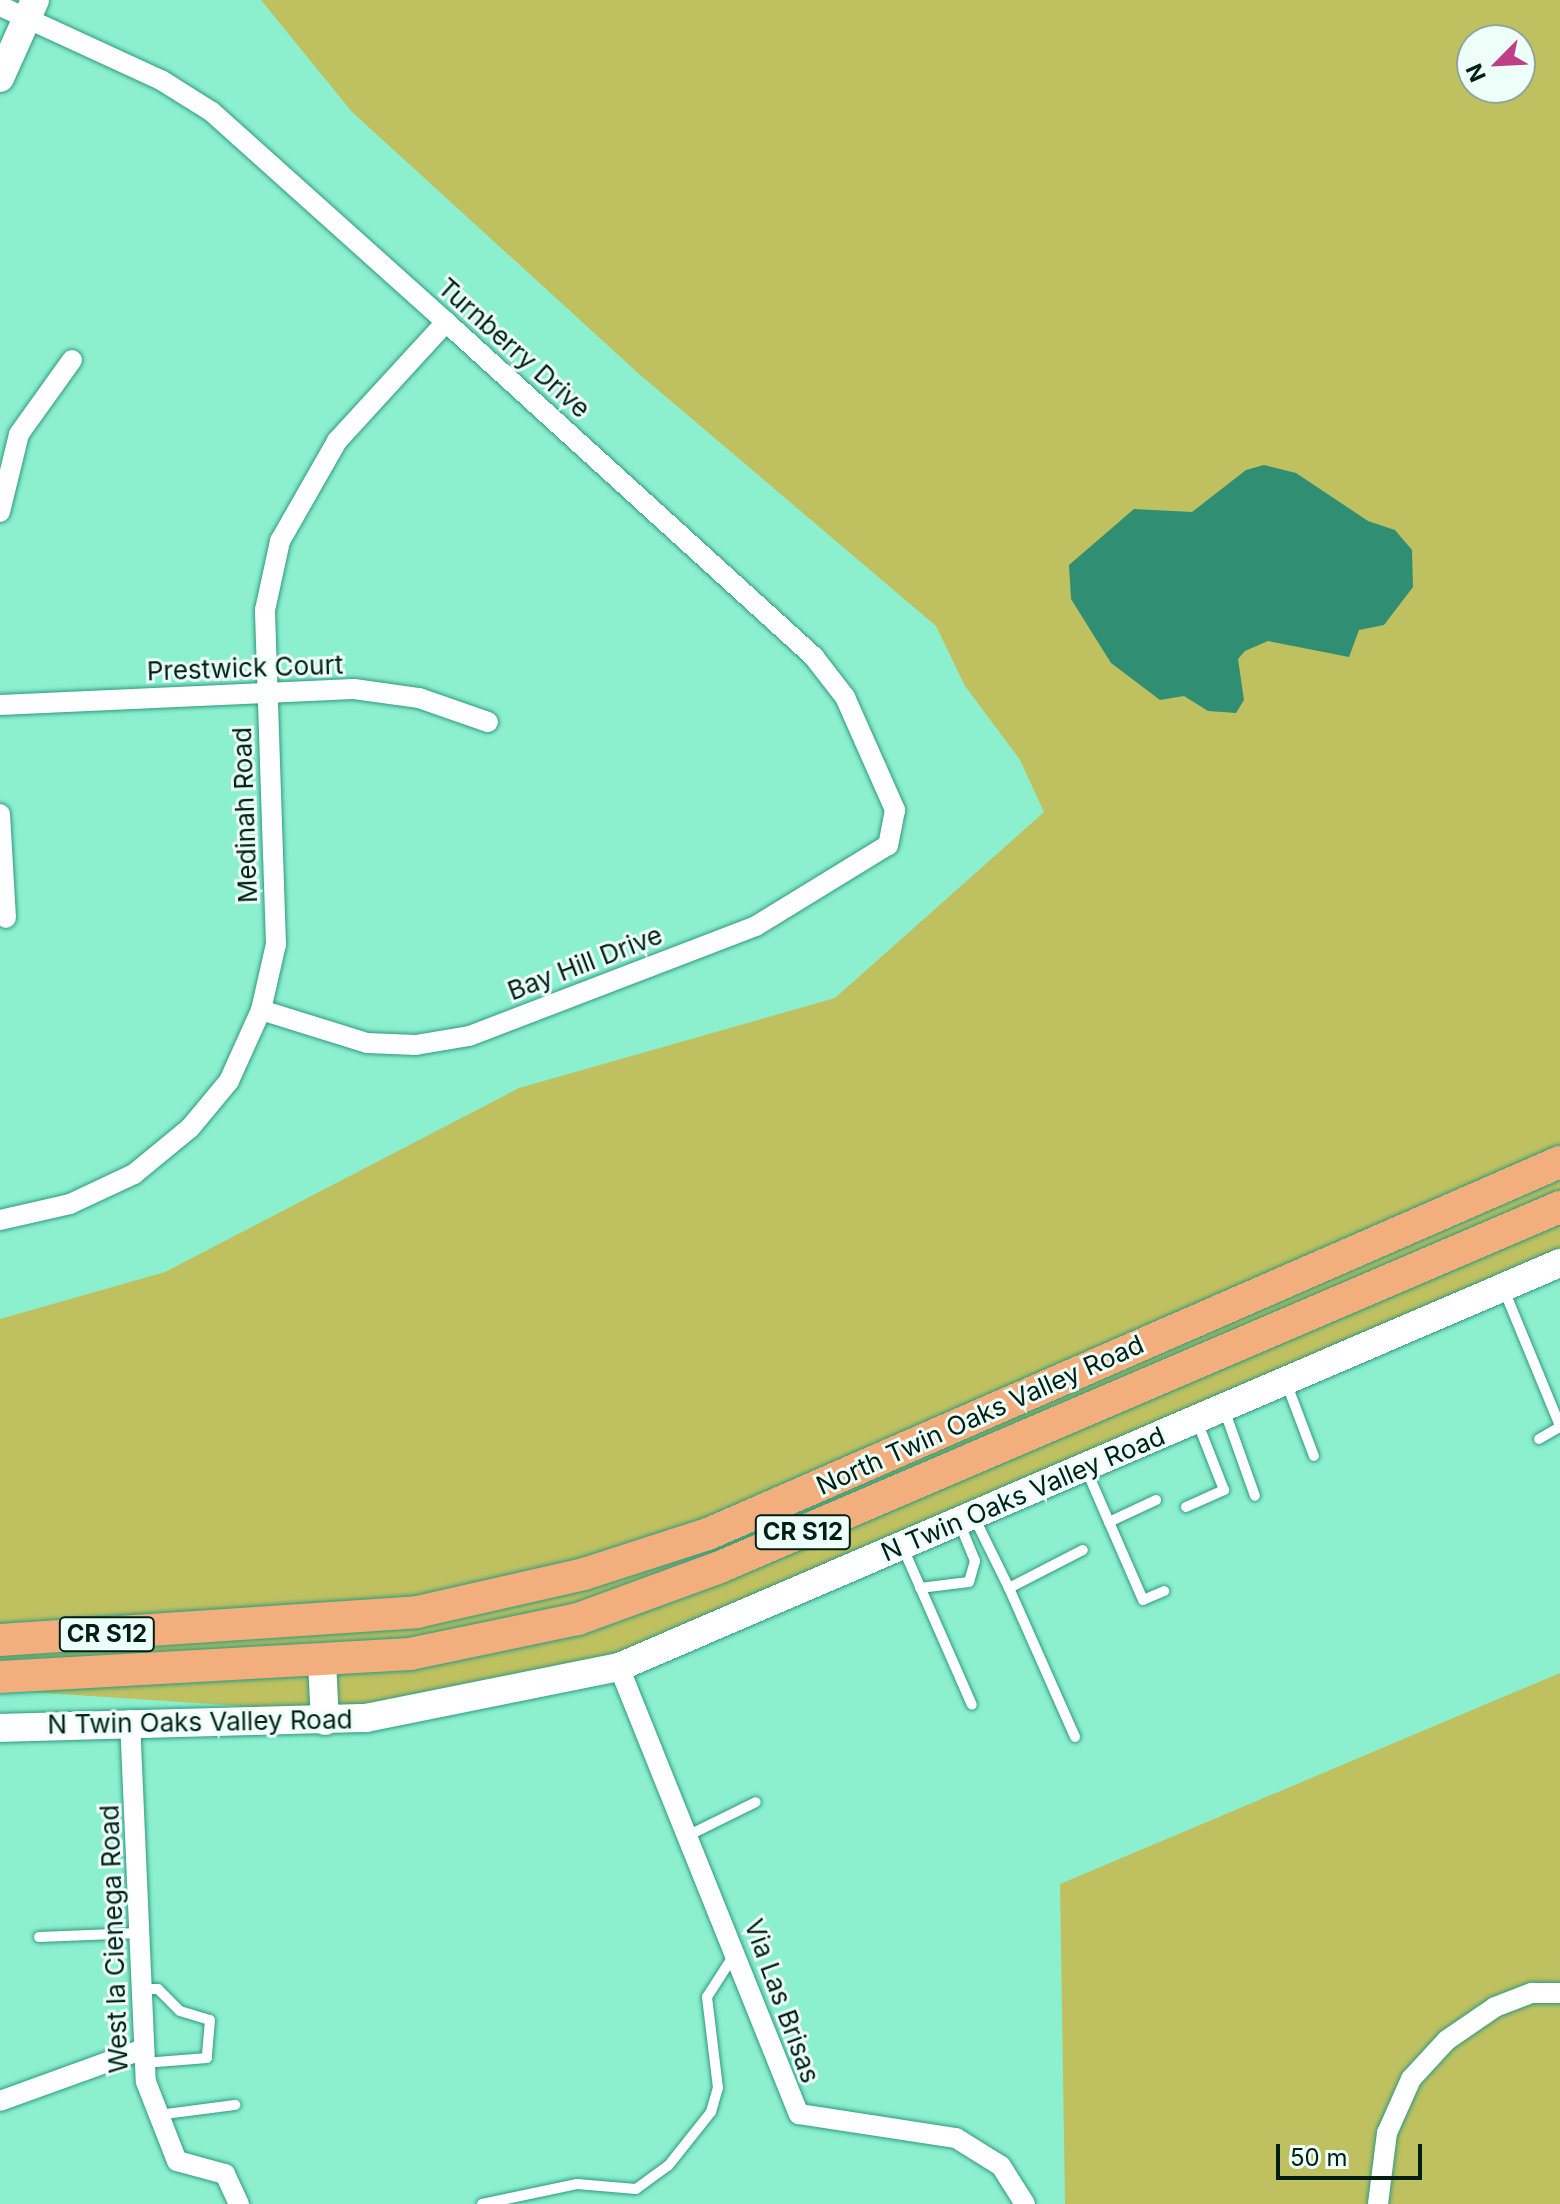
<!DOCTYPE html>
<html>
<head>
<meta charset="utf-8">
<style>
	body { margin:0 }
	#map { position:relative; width:1560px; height:2204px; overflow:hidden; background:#8cf0cf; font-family:Inter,sans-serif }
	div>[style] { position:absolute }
	.green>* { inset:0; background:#bfc160 }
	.water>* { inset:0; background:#308f73 }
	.roads { filter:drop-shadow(0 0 2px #309a7d) drop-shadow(0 0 2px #309a7d) }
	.lane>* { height:10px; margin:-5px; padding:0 5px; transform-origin:5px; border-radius:5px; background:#fff }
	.street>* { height:20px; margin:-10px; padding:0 10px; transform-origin:10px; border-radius:10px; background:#fff }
	.secondary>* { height:28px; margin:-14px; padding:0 14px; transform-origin:14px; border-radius:14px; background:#fff }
	.primary>* { height:32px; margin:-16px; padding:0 16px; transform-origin:16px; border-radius:16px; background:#f3ae7e }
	span { translate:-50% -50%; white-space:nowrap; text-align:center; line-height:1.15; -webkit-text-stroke:6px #edfff8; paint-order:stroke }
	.shield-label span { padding:2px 6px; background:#edfff8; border:2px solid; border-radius:6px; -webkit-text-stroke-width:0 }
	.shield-label { font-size:24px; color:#002016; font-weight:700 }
	.street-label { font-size:26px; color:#002016 }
	.north { position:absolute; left:1456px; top:24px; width:80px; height:80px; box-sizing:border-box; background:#edfff8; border:2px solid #8ea69e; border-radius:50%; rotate:246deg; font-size:22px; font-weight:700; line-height:32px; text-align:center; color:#002016 }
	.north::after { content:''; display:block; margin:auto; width:28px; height:36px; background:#c03e86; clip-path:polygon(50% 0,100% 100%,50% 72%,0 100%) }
	.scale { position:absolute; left:1276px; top:2144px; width:146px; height:36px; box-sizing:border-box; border:4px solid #002016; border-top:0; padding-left:10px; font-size:24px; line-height:28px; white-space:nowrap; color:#002016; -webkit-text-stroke:6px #edfff8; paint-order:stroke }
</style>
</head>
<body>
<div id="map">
	<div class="green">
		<i style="clip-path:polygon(evenodd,261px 0,1560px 0,1560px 1271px,621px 1679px,507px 1703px,345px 1713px,0 1690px,0 1319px,165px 1272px,519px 1088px,835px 998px,1044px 812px,1020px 760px,965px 686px,936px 626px,638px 373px,352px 112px,261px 0,1472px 40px,1520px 40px,1520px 88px,1472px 88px,1472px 40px)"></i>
		<i style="clip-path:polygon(1560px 1673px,1560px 2204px,1065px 2204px,1060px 1884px)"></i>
	</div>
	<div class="water">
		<i style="clip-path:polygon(1264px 465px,1296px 473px,1368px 521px,1395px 530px,1412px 550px,1413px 587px,1384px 625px,1359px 630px,1349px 657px,1268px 641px,1245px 651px,1238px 659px,1244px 700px,1236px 713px,1208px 711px,1184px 696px,1160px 700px,1111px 663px,1071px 599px,1069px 565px,1134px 509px,1192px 512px,1246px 470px)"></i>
	</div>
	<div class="roads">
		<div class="lane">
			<i style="left:1504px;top:1290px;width:147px;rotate:67.6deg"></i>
			<i style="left:1286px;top:1382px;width:79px;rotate:69.3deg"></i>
			<i style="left:1224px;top:1409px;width:92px;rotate:70.4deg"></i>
			<i style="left:1539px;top:1439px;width:24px;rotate:-30deg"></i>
			<i style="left:1086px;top:1469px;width:58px;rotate:66.5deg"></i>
			<i style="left:1109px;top:1522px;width:52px;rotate:-25.1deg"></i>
			<i style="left:1186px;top:1507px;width:42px;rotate:-24.1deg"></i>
			<i style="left:1224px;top:1490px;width:74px;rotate:-111.4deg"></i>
			<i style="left:974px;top:1517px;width:79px;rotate:63.8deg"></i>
			<i style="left:1009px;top:1588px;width:83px;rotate:-27.2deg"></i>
			<i style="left:1109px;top:1522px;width:85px;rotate:66.4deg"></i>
			<i style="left:1143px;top:1600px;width:23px;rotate:-23deg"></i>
			<i style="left:903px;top:1548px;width:171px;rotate:66.3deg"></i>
			<i style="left:920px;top:1588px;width:49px;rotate:-7deg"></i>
			<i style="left:969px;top:1582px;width:22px;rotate:-74deg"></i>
			<i style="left:975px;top:1561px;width:42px;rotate:-112.3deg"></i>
			<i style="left:1009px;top:1588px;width:163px;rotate:66.1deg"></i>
			<i style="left:691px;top:1834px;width:72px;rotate:-26.2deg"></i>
			<i style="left:39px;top:1937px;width:100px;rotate:-2.3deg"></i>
			<i style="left:142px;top:1989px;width:16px"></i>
			<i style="left:158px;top:1989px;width:31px;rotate:45deg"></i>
			<i style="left:180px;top:2011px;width:31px;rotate:17deg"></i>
			<i style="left:210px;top:2020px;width:38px;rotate:95deg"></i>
			<i style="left:207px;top:2058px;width:63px;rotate:175.5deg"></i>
			<i style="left:158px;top:2115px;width:78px;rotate:-7.4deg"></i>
			<i style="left:482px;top:2204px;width:97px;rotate:-11.9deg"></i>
			<i style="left:577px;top:2184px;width:59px;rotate:4.8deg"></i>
			<i style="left:636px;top:2189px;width:39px;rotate:-36deg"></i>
			<i style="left:668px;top:2166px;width:69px;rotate:-51.5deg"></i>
			<i style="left:711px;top:2112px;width:25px;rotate:-74deg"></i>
			<i style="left:718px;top:2088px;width:92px;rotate:-96.9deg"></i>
			<i style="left:707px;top:1997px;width:50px;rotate:-57.3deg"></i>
		</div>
		<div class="street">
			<i style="left:0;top:6px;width:177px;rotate:24.7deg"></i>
			<i style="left:161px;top:80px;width:60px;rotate:32.1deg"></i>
			<i style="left:212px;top:112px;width:314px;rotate:41.9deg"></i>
			<i style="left:446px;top:322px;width:498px;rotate:42.3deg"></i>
			<i style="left:814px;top:657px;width:51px;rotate:52.2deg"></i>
			<i style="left:845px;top:697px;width:124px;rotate:66.1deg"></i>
			<i style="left:895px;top:810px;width:36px;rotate:101deg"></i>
			<i style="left:888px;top:845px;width:155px;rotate:148.5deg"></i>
			<i style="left:756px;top:926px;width:307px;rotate:159deg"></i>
			<i style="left:469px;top:1036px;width:54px;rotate:170.4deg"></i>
			<i style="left:416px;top:1045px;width:49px;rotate:-177.7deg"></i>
			<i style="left:367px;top:1043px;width:111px;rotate:-162.7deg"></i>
			<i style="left:0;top:512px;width:80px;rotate:-76.3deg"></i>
			<i style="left:19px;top:434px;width:91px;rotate:-54.4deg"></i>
			<i style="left:0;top:705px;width:354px;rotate:-2.6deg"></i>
			<i style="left:354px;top:689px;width:66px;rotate:7.9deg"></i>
			<i style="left:419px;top:698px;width:73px;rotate:19.2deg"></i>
			<i style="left:0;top:814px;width:104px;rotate:86.7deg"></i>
			<i style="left:0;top:1220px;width:72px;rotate:-12.9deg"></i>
			<i style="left:70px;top:1204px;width:71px;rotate:-25.1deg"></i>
			<i style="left:134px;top:1174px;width:72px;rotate:-39.4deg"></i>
			<i style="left:190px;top:1128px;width:61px;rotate:-50.3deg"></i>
			<i style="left:229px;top:1081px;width:78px;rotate:-65.7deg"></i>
			<i style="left:261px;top:1010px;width:68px;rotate:-77.2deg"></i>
			<i style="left:276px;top:944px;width:334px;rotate:-91.9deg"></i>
			<i style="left:265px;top:610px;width:71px;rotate:-77.7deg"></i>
			<i style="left:280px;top:541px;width:115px;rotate:-60.3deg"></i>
			<i style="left:337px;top:441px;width:161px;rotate:-47.5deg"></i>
			<i style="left:619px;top:1667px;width:482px;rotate:68.1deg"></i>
			<i style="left:799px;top:2114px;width:159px;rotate:8.7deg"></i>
			<i style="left:956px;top:2138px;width:53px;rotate:31.9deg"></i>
			<i style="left:1001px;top:2166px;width:45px;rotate:57.7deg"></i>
			<i style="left:130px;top:1720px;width:362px;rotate:87.5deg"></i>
			<i style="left:146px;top:2082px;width:85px;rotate:68.6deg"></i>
			<i style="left:177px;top:2161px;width:50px;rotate:15.2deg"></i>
			<i style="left:225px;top:2174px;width:33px;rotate:65deg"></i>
			<i style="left:0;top:2101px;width:153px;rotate:-19.9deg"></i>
			<i style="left:1378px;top:2204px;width:72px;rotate:-82.8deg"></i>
			<i style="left:1387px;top:2133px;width:59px;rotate:-66deg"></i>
			<i style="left:1411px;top:2079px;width:53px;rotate:-47.3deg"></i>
			<i style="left:1447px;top:2040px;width:58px;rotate:-34.5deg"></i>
			<i style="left:1495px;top:2007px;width:40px;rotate:-21deg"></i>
			<i style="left:1532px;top:1993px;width:28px"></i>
		</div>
		<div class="secondary">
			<i style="left:0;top:78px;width:85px;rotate:-65.8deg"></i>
			<i style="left:322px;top:1662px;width:59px;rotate:87.1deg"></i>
			<i style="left:0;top:1728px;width:366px;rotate:-1.6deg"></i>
			<i style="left:366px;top:1718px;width:258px;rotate:-11.4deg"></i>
			<i style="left:619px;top:1667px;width:1024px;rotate:-23.24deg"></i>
		</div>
		<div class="primary">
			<i style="left:0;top:1640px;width:418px;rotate:-3.8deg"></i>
			<i style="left:417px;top:1612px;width:171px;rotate:-12.8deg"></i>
			<i style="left:584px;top:1574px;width:130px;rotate:-17.9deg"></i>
			<i style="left:708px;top:1534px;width:930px;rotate:-23.59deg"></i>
			<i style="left:0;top:1677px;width:411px;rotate:-3.2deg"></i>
			<i style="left:410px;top:1654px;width:172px;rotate:-11.8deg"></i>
			<i style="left:578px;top:1619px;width:151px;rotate:-20.1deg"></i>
			<i style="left:720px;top:1567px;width:914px;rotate:-23.2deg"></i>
		</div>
	</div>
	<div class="shield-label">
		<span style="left:803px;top:1532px">CR S12</span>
		<span style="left:107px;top:1634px">CR S12</span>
	</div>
	<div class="street-label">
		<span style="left:514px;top:348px;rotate:42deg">Turnberry Drive</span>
		<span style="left:245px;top:668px;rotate:-2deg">Prestwick Court</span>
		<span style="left:245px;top:815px;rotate:-92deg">Medinah Road</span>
		<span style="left:585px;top:963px;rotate:-21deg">Bay Hill Drive</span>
		<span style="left:980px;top:1415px;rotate:-24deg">North Twin Oaks Valley Road</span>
		<span style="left:1023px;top:1494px;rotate:-23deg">N Twin Oaks Valley Road</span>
		<span style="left:200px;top:1722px;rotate:-1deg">N Twin Oaks Valley Road</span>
		<span style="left:114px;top:1939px;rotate:-92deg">West la Cienega Road</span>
		<span style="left:782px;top:2001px;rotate:70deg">Via Las Brisas</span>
	</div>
	<div class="north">N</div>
	<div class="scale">50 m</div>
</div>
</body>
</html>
